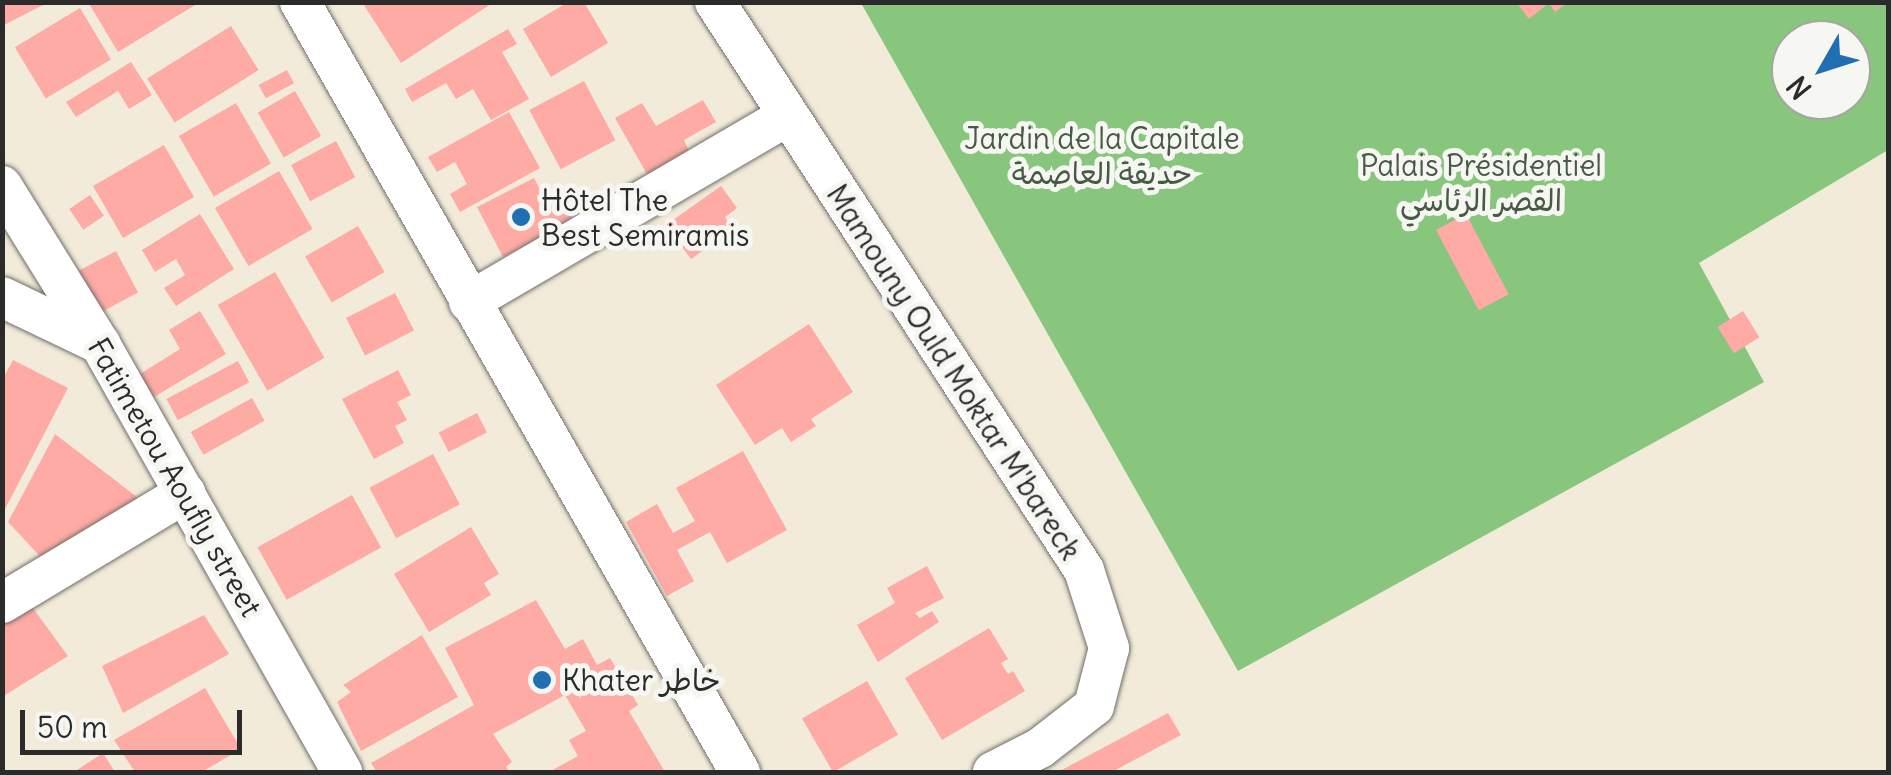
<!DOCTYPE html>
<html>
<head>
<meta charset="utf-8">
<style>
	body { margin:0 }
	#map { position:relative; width:1891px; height:775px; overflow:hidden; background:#f2ebda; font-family:Delius,"Playpen Sans Arabic",sans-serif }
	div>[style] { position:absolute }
	.green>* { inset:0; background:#88c67d }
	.building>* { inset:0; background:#feaaa5; transform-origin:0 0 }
	.roads { filter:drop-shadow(0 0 2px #716e68) drop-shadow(0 0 2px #716e68) }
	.minor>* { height:40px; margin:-20px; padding:0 20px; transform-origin:20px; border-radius:20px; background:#fff }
	.dots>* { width:28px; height:28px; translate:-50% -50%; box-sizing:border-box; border:5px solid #f6f6f2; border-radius:50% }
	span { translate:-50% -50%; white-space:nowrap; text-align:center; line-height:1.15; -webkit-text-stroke:10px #f6f6f2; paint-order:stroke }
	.park-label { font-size:30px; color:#475a44 }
	.poi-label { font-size:30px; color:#2b2b2b }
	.left { translate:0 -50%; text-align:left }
	.street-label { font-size:30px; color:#2b2b2b }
	.frame { position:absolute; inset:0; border:5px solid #2b2b2b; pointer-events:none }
	.north { position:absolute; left:1771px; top:20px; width:100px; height:100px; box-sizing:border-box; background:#f6f6f2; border:2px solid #a5a5a2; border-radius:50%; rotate:231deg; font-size:28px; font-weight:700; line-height:40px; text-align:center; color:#2b2b2b }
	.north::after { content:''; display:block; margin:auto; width:35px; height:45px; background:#1f6fb2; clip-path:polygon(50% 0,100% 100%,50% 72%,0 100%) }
	.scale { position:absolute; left:20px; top:710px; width:222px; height:45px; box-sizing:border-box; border:5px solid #2b2b2b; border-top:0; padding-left:12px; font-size:30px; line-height:35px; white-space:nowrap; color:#2b2b2b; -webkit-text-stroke:8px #f6f6f2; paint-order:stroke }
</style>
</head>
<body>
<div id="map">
	<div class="green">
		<i style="clip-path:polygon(evenodd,861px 3px,1888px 3px,1888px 150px,1699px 263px,1764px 382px,1238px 671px,861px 3px,1791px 40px,1851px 40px,1851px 100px,1791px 100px,1791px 40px)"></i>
	</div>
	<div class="building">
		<i style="clip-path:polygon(2px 2px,49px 2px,2px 26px)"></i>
		<i style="clip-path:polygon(88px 2px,200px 2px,118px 52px)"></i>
		<i style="clip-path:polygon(362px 2px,494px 2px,401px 63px)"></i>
		<i style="clip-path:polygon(568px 2px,584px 2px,608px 43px,551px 77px,523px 29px)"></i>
		<i style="clip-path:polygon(1516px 2px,1568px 2px,1555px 12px,1549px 3px,1529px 19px)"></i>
		<i style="left:80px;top:8px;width:60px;height:76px;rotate:59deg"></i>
		<i style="left:231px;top:26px;width:52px;height:99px;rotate:58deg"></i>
		<i style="clip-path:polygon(508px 29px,517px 44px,502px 52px,529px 99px,491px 120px,473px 89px,456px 99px,446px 83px,412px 102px,405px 89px)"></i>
		<i style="clip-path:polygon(131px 62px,152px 95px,129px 109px,118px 91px,76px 117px,66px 102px)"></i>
		<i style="left:287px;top:70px;width:15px;height:32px;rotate:62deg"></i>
		<i style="left:584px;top:81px;width:67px;height:62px;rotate:62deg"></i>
		<i style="left:295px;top:91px;width:52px;height:43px;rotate:60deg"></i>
		<i style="clip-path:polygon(703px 100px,716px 122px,684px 140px,690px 153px,648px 176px,615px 118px,642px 103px,656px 126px)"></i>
		<i style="left:236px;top:103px;width:70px;height:66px;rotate:60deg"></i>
		<i style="clip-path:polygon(509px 112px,540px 168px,460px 212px,450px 194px,467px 184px,455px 162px,437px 172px,428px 157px)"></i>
		<i style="left:336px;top:141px;width:41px;height:51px;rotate:62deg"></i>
		<i style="left:164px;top:145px;width:60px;height:82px;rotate:60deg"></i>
		<i style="left:279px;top:171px;width:67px;height:74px;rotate:60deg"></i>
		<i style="clip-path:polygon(534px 178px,546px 201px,559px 194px,573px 221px,503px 257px,477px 207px)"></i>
		<i style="clip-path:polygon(721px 186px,737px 208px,725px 217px,733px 229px,691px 259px,666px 225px)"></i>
		<i style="left:90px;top:195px;width:25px;height:25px;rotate:56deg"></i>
		<i style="clip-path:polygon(200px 214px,234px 269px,176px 306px,164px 288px,185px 275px,176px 259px,155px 272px,142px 250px)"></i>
		<i style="left:1466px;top:214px;width:91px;height:34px;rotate:62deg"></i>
		<i style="left:358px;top:226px;width:53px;height:61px;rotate:60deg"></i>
		<i style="left:116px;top:251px;width:47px;height:42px;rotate:62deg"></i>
		<i style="left:275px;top:272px;width:99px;height:66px;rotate:60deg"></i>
		<i style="left:395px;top:293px;width:42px;height:55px;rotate:63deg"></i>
		<i style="clip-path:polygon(200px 311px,226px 354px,154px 397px,140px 374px,180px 349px,169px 330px)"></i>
		<i style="left:1743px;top:311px;width:31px;height:30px;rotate:58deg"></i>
		<i style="clip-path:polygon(809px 324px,853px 392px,811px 419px,816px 426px,791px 442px,782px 428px,755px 445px,716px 385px)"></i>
		<i style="clip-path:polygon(13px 360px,68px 388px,2px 515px,2px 380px)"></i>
		<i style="left:238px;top:361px;width:24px;height:81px;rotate:62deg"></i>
		<i style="clip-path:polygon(398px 370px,411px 395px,397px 402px,407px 420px,395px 426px,404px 443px,374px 459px,342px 399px)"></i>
		<i style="left:252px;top:398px;width:26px;height:70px;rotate:61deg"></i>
		<i style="left:477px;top:413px;width:22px;height:43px;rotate:63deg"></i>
		<i style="clip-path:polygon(55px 434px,146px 504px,50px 567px,8px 522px)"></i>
		<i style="clip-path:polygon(743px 451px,787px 530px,727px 563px,710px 532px,677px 550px,694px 581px,667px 596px,626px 522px,657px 504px,673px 533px,695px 521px,676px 488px)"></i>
		<i style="left:433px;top:454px;width:57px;height:72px;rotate:62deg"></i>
		<i style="left:352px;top:495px;width:60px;height:108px;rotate:61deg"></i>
		<i style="clip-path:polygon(471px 527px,499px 574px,484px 583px,491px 595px,429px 632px,394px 574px)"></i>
		<i style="clip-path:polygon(927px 566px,944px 598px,915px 613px,920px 618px,932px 611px,939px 622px,878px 662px,857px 625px,895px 603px,887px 588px)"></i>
		<i style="clip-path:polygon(536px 600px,565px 649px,583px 639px,597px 665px,610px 658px,638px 705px,629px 711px,665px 772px,549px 772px,578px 756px,569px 740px,586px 731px,565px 695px,493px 734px,512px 762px,506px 767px,510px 772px,377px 772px,371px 763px,474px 705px,445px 648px)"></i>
		<i style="clip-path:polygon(30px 604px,68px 656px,2px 697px,2px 623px)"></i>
		<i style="clip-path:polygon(204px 615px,229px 654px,123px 713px,102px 666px)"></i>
		<i style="clip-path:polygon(989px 628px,1008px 659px,1001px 663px,1008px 674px,1013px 671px,1025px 691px,942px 740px,905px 678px)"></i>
		<i style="clip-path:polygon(422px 635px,458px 697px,361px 751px,337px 702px,351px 692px,343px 685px)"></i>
		<i style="left:867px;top:681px;width:62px;height:75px;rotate:60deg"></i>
		<i style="clip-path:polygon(205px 688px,241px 749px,202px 772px,135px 772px,114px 740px)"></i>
		<i style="clip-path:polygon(1168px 713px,1181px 735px,1112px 772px,1058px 772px)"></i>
		<i style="clip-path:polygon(103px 753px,115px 772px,74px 772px)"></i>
	</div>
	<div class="roads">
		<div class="minor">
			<i style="left:300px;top:2px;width:887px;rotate:60.26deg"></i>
			<i style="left:715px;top:2px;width:677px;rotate:56.99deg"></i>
			<i style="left:1084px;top:570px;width:82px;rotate:72.2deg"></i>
			<i style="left:1109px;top:648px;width:60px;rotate:104.5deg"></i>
			<i style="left:1094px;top:706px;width:68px;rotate:142.1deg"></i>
			<i style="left:1040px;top:748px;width:53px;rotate:152.9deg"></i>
			<i style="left:2px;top:186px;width:186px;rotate:58.2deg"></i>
			<i style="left:100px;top:344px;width:492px;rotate:60.5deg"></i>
			<i style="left:2px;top:297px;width:109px;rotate:25.6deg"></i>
			<i style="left:469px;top:302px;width:367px;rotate:-30.3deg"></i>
			<i style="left:2px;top:603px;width:214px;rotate:-31deg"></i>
		</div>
	</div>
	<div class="dots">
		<i style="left:521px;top:217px;background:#1f6fb2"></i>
		<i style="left:542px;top:680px;background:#1f6fb2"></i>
	</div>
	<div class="park-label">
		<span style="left:1102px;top:155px">Jardin de la Capitale<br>حديقة العاصمة</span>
		<span style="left:1481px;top:182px">Palais Présidentiel<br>القصر الرئاسي</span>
	</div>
	<div class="poi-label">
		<span class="left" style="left:541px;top:217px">Hôtel The<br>Best Semiramis</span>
		<span class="left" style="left:562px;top:680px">Khater خاطر</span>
	</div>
	<div class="street-label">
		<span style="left:954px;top:372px;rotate:57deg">Mamouny Ould Moktar M'bareck</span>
		<span style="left:175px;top:477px;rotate:60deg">Fatimetou Aoufly street</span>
	</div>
	<div class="frame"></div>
	<div class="north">N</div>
	<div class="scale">50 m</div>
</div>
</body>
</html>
